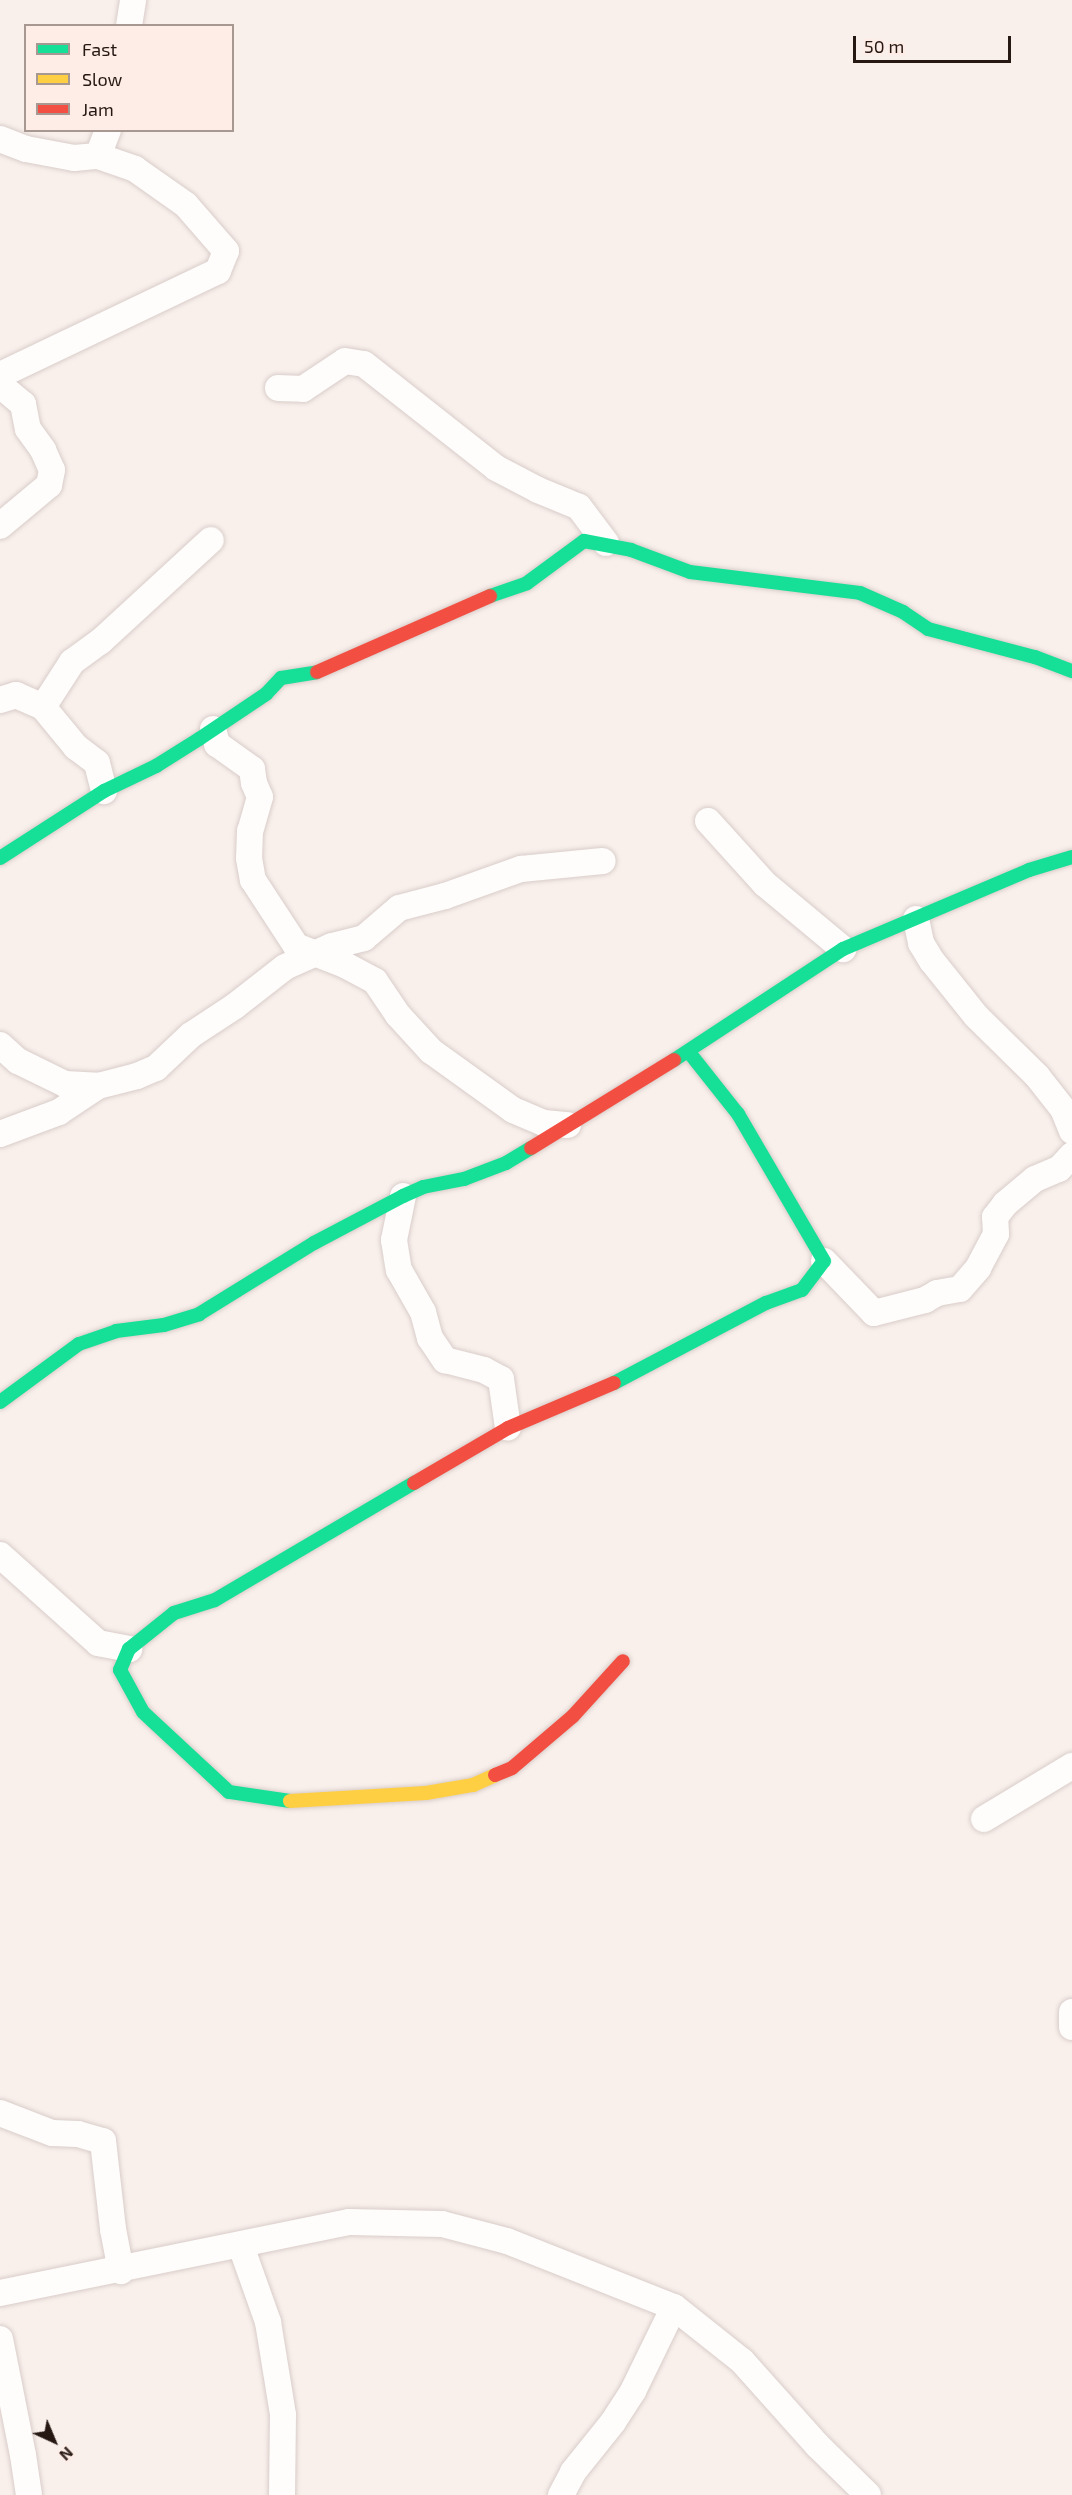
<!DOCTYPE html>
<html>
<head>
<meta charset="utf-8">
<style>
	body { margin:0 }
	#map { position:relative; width:1072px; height:2495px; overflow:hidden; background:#f9f0ec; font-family:"Exo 2",sans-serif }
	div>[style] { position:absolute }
	.roads { filter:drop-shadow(0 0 2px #d9cdc9) drop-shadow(0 0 2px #d9cdc9) }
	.street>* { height:26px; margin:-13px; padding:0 13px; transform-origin:13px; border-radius:13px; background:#fefdfc }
	.fast>* { height:14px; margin:-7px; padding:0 7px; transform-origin:7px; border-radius:7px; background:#16e098 }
	.slow>* { height:14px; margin:-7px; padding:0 7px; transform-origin:7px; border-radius:7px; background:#ffcf43 }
	.jam>* { height:14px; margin:-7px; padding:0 7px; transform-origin:7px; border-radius:7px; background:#f24e42 }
	span { translate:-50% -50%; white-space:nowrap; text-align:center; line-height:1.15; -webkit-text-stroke:6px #feede7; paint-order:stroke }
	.legend { position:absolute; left:24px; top:24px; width:210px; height:108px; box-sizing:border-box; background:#feede7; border:2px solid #a89892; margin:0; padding:8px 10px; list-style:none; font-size:18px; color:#261813 }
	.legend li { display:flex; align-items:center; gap:12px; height:30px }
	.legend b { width:30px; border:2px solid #a89892 }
	.north { position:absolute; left:24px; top:2411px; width:60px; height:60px; -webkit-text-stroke:4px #feede7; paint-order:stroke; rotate:136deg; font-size:16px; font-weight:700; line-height:24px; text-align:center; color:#261813 }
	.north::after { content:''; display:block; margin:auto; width:21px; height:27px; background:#261813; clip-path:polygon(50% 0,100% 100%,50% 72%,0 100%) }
	.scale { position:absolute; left:853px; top:36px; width:158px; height:27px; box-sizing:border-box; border:3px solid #261813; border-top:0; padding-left:8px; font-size:18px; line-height:21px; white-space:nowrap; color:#261813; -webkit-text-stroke:4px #feede7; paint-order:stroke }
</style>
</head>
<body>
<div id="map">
	<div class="roads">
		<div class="street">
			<i style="left:129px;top:26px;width:26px;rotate:-81deg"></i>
			<i style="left:0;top:139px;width:28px;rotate:21deg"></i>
			<i style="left:26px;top:149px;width:49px;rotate:10.6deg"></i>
			<i style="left:74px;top:158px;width:24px;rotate:-5deg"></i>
			<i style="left:98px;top:156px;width:39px;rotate:19deg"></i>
			<i style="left:135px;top:169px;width:62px;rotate:35.2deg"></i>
			<i style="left:186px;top:205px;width:61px;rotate:49deg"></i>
			<i style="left:226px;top:251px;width:22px;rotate:112deg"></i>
			<i style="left:218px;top:271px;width:242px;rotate:154.5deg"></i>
			<i style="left:98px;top:156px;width:28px;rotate:-69deg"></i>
			<i style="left:0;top:385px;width:30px;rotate:40deg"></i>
			<i style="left:23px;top:404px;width:25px;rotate:79deg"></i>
			<i style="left:28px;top:429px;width:26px;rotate:54deg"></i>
			<i style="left:43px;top:450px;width:22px;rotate:66deg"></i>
			<i style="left:52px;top:470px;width:15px;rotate:101deg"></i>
			<i style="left:49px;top:485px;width:64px;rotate:140.1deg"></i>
			<i style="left:278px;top:388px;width:25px;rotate:2deg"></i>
			<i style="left:303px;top:389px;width:50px;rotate:-33.7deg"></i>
			<i style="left:345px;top:361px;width:19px;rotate:9deg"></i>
			<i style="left:364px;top:364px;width:168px;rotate:38.2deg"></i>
			<i style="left:496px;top:468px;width:47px;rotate:27.6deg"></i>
			<i style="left:538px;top:490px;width:44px;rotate:22.5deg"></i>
			<i style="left:579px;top:507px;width:45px;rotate:53.1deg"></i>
			<i style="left:0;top:700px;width:17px;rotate:-17deg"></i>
			<i style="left:16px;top:695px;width:30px;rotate:24deg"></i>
			<i style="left:43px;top:707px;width:52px;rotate:50.5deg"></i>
			<i style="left:76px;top:747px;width:26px;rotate:37deg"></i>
			<i style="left:97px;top:763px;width:29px;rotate:76deg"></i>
			<i style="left:43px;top:707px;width:54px;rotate:-57.2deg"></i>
			<i style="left:72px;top:662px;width:36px;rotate:-36deg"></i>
			<i style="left:101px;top:641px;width:149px;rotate:-42.6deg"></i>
			<i style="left:213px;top:729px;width:16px;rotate:75deg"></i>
			<i style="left:217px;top:744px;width:43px;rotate:35.5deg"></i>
			<i style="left:252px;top:769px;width:14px;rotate:82deg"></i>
			<i style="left:254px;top:783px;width:15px;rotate:67deg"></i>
			<i style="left:260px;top:797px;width:35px;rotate:106deg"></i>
			<i style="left:250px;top:831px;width:27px;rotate:92deg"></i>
			<i style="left:249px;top:858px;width:22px;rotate:80deg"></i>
			<i style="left:253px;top:880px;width:79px;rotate:56.9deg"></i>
			<i style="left:296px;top:946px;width:53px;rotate:21.2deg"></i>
			<i style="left:345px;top:965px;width:34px;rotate:28deg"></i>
			<i style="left:375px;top:981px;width:41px;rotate:55.9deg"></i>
			<i style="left:398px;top:1015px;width:49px;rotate:47.5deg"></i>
			<i style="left:431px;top:1051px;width:101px;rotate:35.7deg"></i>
			<i style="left:513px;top:1110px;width:34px;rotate:23deg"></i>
			<i style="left:544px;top:1123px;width:24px;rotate:5deg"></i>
			<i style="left:708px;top:821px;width:85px;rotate:47.9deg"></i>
			<i style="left:765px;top:884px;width:102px;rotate:39.8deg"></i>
			<i style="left:916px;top:919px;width:25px;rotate:78deg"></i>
			<i style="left:921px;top:943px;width:21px;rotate:59deg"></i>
			<i style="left:932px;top:961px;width:70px;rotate:51.3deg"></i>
			<i style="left:976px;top:1016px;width:86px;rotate:44.5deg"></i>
			<i style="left:1037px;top:1076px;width:42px;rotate:51.8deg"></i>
			<i style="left:1063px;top:1109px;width:24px;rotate:68deg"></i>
			<i style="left:0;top:1045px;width:24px;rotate:42deg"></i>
			<i style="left:18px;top:1061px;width:52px;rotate:26.1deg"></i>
			<i style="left:65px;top:1084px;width:33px;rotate:3deg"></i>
			<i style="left:98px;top:1086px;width:40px;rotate:-14.4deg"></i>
			<i style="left:137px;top:1076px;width:21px;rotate:-23deg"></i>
			<i style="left:156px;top:1068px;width:48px;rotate:-43.3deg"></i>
			<i style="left:191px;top:1035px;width:53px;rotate:-33.4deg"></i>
			<i style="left:235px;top:1006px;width:63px;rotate:-38deg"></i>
			<i style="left:285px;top:967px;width:51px;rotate:-24.1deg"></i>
			<i style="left:332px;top:946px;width:33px;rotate:-14deg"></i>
			<i style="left:364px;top:938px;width:46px;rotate:-40.6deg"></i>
			<i style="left:399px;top:908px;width:48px;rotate:-14.6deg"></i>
			<i style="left:445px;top:896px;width:81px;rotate:-19.6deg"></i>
			<i style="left:521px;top:869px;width:82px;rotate:-5.6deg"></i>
			<i style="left:0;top:1134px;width:63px;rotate:-20.4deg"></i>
			<i style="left:59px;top:1112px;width:47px;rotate:-33.7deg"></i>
			<i style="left:403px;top:1196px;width:45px;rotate:101.6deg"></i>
			<i style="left:394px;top:1240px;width:30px;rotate:81deg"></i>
			<i style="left:399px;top:1270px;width:48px;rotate:60.3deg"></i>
			<i style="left:423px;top:1312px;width:27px;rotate:75deg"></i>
			<i style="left:430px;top:1338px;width:27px;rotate:56deg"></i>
			<i style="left:445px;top:1360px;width:40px;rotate:14.4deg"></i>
			<i style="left:484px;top:1370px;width:19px;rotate:28deg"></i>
			<i style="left:501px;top:1379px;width:49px;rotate:81.9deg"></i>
			<i style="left:824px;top:1261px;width:72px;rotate:46.1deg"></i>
			<i style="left:874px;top:1313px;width:53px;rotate:-14.3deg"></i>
			<i style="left:925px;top:1300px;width:14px;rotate:-30deg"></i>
			<i style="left:937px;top:1293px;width:23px;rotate:-10deg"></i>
			<i style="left:960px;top:1289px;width:28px;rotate:-49deg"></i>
			<i style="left:978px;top:1268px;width:38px;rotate:-62deg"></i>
			<i style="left:996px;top:1234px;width:17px;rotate:-93deg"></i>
			<i style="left:995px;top:1217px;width:16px;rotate:-52deg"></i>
			<i style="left:1005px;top:1204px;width:39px;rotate:-40deg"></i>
			<i style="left:1035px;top:1179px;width:26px;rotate:-23deg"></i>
			<i style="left:1059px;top:1169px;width:19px;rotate:-47deg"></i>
			<i style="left:0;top:1555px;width:132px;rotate:41.9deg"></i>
			<i style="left:98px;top:1643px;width:32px;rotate:11deg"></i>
			<i style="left:984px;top:1819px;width:103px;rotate:-31.1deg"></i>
			<i style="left:1072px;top:2012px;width:15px;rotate:90deg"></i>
			<i style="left:0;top:2113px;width:56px;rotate:21deg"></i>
			<i style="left:52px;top:2133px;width:26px;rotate:2deg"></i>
			<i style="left:78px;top:2134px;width:26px;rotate:16deg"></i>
			<i style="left:103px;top:2141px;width:89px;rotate:83.5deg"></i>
			<i style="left:113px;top:2229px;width:43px;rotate:79.2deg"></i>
			<i style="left:241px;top:2246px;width:81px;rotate:70.4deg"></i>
			<i style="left:268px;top:2322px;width:94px;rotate:80.8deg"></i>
			<i style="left:283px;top:2415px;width:80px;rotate:90.7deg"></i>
			<i style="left:0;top:2293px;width:356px;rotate:-11.5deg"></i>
			<i style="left:349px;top:2222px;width:93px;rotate:1.2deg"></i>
			<i style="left:442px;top:2224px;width:67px;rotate:14.7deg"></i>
			<i style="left:507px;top:2241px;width:180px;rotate:21.6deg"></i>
			<i style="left:674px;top:2307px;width:87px;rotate:38.5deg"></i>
			<i style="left:742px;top:2361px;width:114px;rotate:48.2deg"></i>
			<i style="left:818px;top:2446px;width:70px;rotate:44.4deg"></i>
			<i style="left:0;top:2339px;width:118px;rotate:78.8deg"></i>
			<i style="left:23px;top:2455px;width:40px;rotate:81.5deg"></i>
			<i style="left:561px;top:2495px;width:26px;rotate:-62deg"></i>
			<i style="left:573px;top:2472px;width:64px;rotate:-51.3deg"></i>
			<i style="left:613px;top:2422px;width:37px;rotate:-57deg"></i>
			<i style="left:633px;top:2391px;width:93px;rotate:-64deg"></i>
		</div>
		<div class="fast">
			<i style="left:490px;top:596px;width:39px;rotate:-19deg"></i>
			<i style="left:527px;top:583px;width:71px;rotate:-36.4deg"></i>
			<i style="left:584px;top:541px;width:48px;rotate:10.8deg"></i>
			<i style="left:631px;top:550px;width:63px;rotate:20.4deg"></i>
			<i style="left:690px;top:572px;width:171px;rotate:7deg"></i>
			<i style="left:860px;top:593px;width:47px;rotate:23.8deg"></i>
			<i style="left:903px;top:612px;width:30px;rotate:34deg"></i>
			<i style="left:928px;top:629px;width:111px;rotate:14.7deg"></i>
			<i style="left:1035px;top:657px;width:40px;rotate:21deg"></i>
			<i style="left:0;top:858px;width:124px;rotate:-32.8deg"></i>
			<i style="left:104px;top:791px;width:58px;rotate:-25.7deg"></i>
			<i style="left:156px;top:766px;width:51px;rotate:-32.1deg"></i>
			<i style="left:199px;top:739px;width:81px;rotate:-33.9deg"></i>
			<i style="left:266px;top:694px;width:22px;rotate:-47deg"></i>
			<i style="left:281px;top:678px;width:36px;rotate:-9deg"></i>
			<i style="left:674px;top:1060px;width:202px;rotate:-33.3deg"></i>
			<i style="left:843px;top:949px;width:202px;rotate:-23deg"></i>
			<i style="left:1029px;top:870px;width:45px;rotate:-16.8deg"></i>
			<i style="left:614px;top:1383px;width:172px;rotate:-27.8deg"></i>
			<i style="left:766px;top:1303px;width:38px;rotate:-20deg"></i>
			<i style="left:802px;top:1290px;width:36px;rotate:-53deg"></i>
			<i style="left:824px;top:1261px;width:170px;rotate:-120.3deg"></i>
			<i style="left:738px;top:1114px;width:80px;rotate:-128.4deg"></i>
			<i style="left:0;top:1402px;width:98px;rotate:-36.3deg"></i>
			<i style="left:79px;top:1344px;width:39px;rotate:-19deg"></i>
			<i style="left:116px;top:1331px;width:48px;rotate:-7.1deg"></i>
			<i style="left:164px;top:1325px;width:37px;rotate:-17deg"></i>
			<i style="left:199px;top:1314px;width:135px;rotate:-31.7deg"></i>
			<i style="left:314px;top:1243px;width:101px;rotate:-27.8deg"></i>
			<i style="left:403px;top:1196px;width:22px;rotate:-24deg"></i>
			<i style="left:423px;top:1187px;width:42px;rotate:-11deg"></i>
			<i style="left:464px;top:1179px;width:45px;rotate:-20.9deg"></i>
			<i style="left:506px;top:1163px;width:29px;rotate:-31deg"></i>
			<i style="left:290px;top:1801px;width:62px;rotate:-171.6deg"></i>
			<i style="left:229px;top:1792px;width:117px;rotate:-137.1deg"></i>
			<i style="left:143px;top:1712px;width:48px;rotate:-118.7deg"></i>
			<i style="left:120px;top:1670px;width:23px;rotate:-67deg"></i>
			<i style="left:129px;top:1649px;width:58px;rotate:-38.7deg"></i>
			<i style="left:174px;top:1613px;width:43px;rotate:-17.6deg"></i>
			<i style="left:215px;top:1600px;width:231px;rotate:-30.5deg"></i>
		</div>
		<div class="slow">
			<i style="left:290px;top:1801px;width:136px;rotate:-3.4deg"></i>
			<i style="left:426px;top:1793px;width:48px;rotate:-9.7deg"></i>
			<i style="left:473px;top:1785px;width:24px;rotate:-24deg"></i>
		</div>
		<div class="jam">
			<i style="left:317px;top:672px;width:189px;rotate:-23.7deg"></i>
			<i style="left:531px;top:1148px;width:168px;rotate:-31.6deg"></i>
			<i style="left:414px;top:1483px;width:109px;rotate:-30.3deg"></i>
			<i style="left:508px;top:1428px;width:115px;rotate:-23deg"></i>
			<i style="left:495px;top:1775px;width:18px;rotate:-22deg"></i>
			<i style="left:512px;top:1768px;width:80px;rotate:-40.4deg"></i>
			<i style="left:573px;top:1716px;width:74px;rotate:-47.7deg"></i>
		</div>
	</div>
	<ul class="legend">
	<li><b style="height:8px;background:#16e098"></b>Fast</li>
	<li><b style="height:8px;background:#ffcf43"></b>Slow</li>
	<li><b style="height:8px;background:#f24e42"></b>Jam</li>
	</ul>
	<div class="north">N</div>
	<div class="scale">50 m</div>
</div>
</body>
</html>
